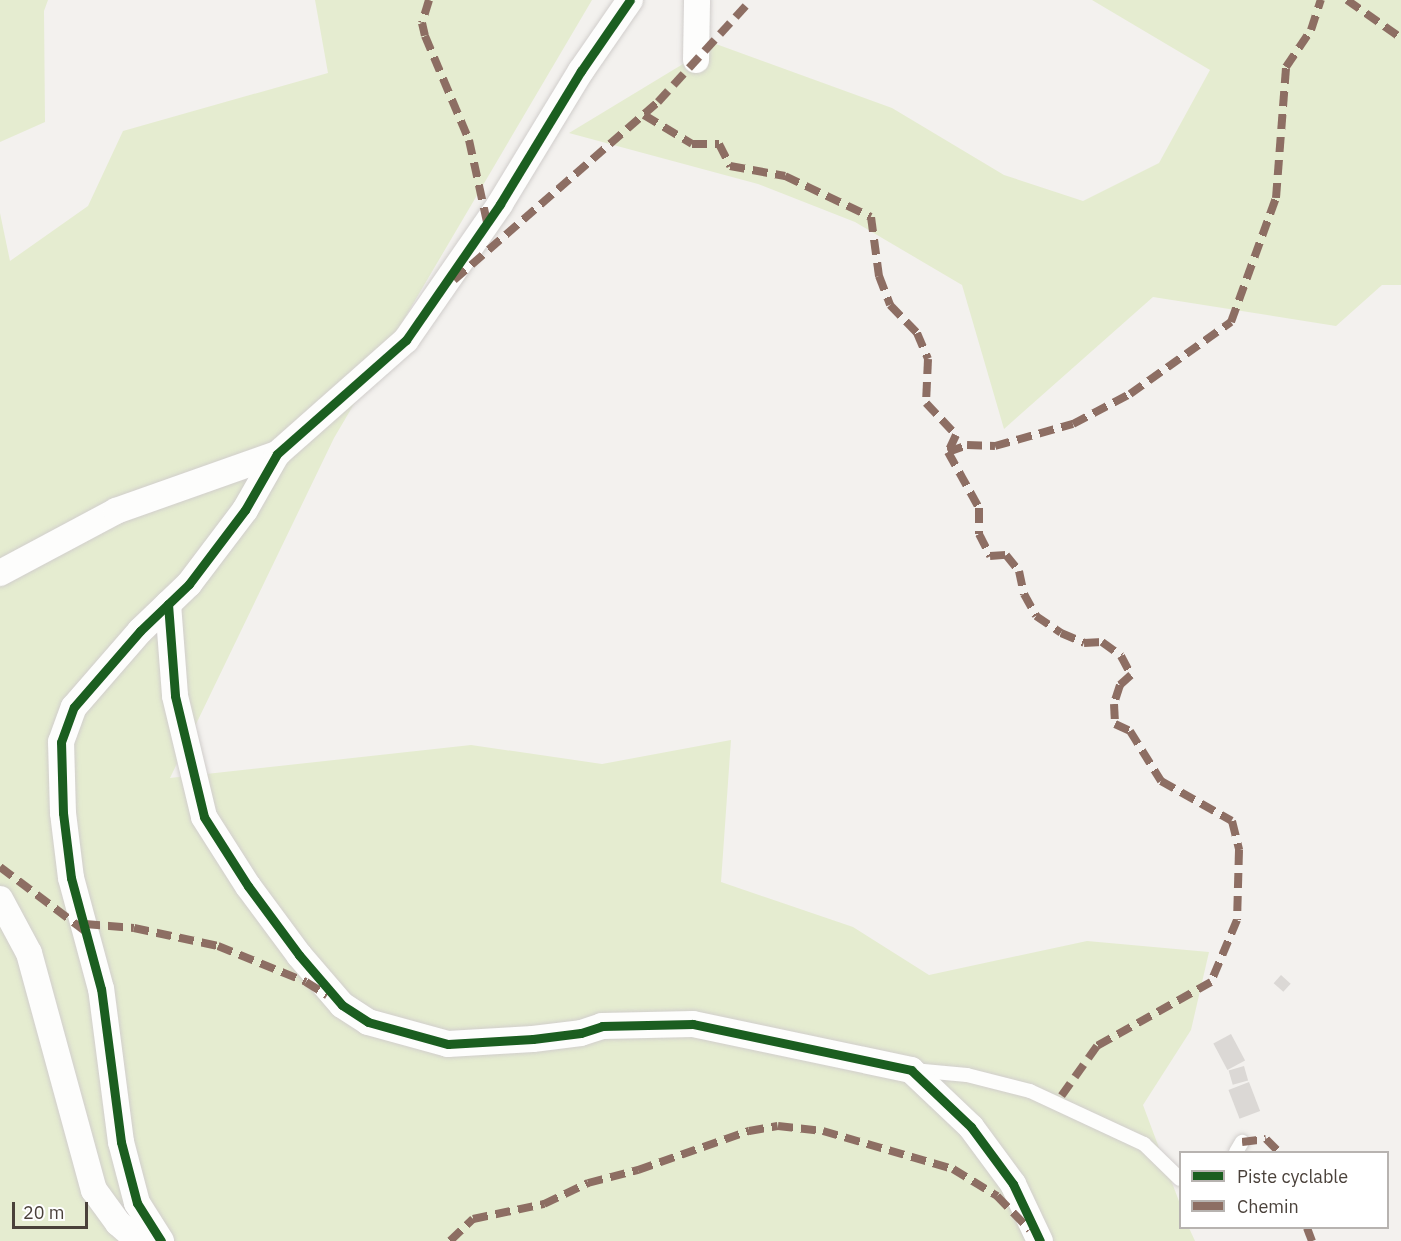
<!DOCTYPE html>
<html>
<head>
<meta charset="utf-8">
<style>
	body { margin:0 }
	#map { position:relative; width:1401px; height:1241px; overflow:hidden; background:#f3f1ee; font-family:"IBM Plex Sans",sans-serif }
	div>[style] { position:absolute }
	.green>* { inset:0; background:#e5ecd0 }
	.building>* { inset:0; background:#dbd8d5; transform-origin:0 0 }
	.roads { filter:drop-shadow(0 0 2px #d1cecc) drop-shadow(0 0 2px #d1cecc) }
	.lane>* { height:14px; margin:-7px; padding:0 7px; transform-origin:7px; border-radius:7px; background:#fdfdfc }
	.street>* { height:26px; margin:-13px; padding:0 13px; transform-origin:13px; border-radius:13px; background:#fdfdfc }
	.quiet>* { height:8px; margin-top:-4px; transform-origin:0; background:repeating-linear-gradient(90deg,#8d6e63 0 15px,transparent 0 23px) }
	.cycleway>* { height:9px; margin:-4.5px; padding:0 4.5px; transform-origin:4.5px; border-radius:4.5px; background:#1b5e20 }
	span { translate:-50% -50%; white-space:nowrap; text-align:center; line-height:1.15; -webkit-text-stroke:4.5px #fff; paint-order:stroke }
	.legend { position:absolute; left:1179px; top:1151px; width:210px; height:78px; box-sizing:border-box; background:#fff; border:2px solid #b7b3b0; margin:0; padding:8px 10px; list-style:none; font-size:18px; color:#4a413a }
	.legend li { display:flex; align-items:center; gap:12px; height:30px }
	.legend b { width:30px; border:2px solid #b7b3b0 }
	.scale { position:absolute; left:12px; top:1202px; width:76px; height:27px; box-sizing:border-box; border:3px solid #4a413a; border-top:0; padding-left:8px; font-size:18px; line-height:21px; white-space:nowrap; color:#4a413a; -webkit-text-stroke:4px #fff; paint-order:stroke }
</style>
</head>
<body>
<div id="map">
	<div class="green">
		<i style="clip-path:polygon(0 0,48px 0,44px 11px,45px 122px,0 142px)"></i>
		<i style="clip-path:polygon(315px 0,592px 0,334px 438px,170px 778px,471px 745px,602px 764px,731px 740px,721px 882px,853px 927px,929px 975px,1087px 941px,1209px 952px,1191px 1030px,1143px 1105px,1180px 1204px,1180px 1228px,1189px 1228px,1195px 1241px,0 1241px,0 213px,10px 261px,88px 206px,123px 131px,328px 73px)"></i>
		<i style="clip-path:polygon(1092px 0,1401px 0,1401px 285px,1382px 285px,1336px 326px,1153px 297px,1004px 429px,962px 285px,855px 222px,758px 184px,569px 133px,716px 44px,892px 108px,1004px 175px,1083px 201px,1159px 163px,1210px 70px)"></i>
	</div>
	<div class="building">
		<i style="left:1281px;top:975px;width:13px;height:11px;rotate:42deg"></i>
		<i style="left:1231px;top:1034px;width:30px;height:20px;rotate:62deg"></i>
		<i style="left:1244px;top:1066px;width:15px;height:16px;rotate:74deg"></i>
		<i style="left:1249px;top:1082px;width:31px;height:22px;rotate:69deg"></i>
	</div>
	<div class="roads">
		<div class="lane">
			<i style="left:913px;top:1070px;width:54px;rotate:5.3deg"></i>
			<i style="left:967px;top:1075px;width:65px;rotate:14.3deg"></i>
			<i style="left:1030px;top:1091px;width:126px;rotate:24.9deg"></i>
			<i style="left:1144px;top:1144px;width:50px;rotate:44.2deg"></i>
			<i style="left:1236px;top:1152px;width:12px;rotate:-59deg"></i>
		</div>
		<div class="street">
			<i style="left:696px;top:60px;width:60px;rotate:-89deg"></i>
			<i style="left:0;top:573px;width:132px;rotate:-28.1deg"></i>
			<i style="left:116px;top:511px;width:171px;rotate:-19.5deg"></i>
			<i style="left:168px;top:604px;width:92px;rotate:85.6deg"></i>
			<i style="left:175px;top:696px;width:124px;rotate:76.5deg"></i>
			<i style="left:204px;top:817px;width:82px;rotate:57.5deg"></i>
			<i style="left:248px;top:886px;width:86px;rotate:53.5deg"></i>
			<i style="left:299px;top:955px;width:66px;rotate:49.3deg"></i>
			<i style="left:342px;top:1005px;width:31px;rotate:33deg"></i>
			<i style="left:368px;top:1022px;width:83px;rotate:15.4deg"></i>
			<i style="left:448px;top:1044px;width:85px;rotate:-3.4deg"></i>
			<i style="left:533px;top:1039px;width:48px;rotate:-7.1deg"></i>
			<i style="left:581px;top:1033px;width:22px;rotate:-18deg"></i>
			<i style="left:602px;top:1026px;width:91px;rotate:-1.3deg"></i>
			<i style="left:693px;top:1024px;width:223px;rotate:11.9deg"></i>
			<i style="left:911px;top:1070px;width:83px;rotate:43.5deg"></i>
			<i style="left:971px;top:1127px;width:71px;rotate:53.6deg"></i>
			<i style="left:1013px;top:1184px;width:63px;rotate:64.7deg"></i>
			<i style="left:0;top:899px;width:61px;rotate:61.8deg"></i>
			<i style="left:29px;top:953px;width:246px;rotate:74.7deg"></i>
			<i style="left:94px;top:1190px;width:41px;rotate:54deg"></i>
			<i style="left:118px;top:1223px;width:23px;rotate:41deg"></i>
			<i style="left:135px;top:1238px;width:12px;rotate:14deg"></i>
			<i style="left:161px;top:1241px;width:45px;rotate:-122.3deg"></i>
			<i style="left:137px;top:1203px;width:63px;rotate:-104.7deg"></i>
			<i style="left:121px;top:1142px;width:154px;rotate:-97.4deg"></i>
			<i style="left:101px;top:989px;width:115px;rotate:-105.1deg"></i>
			<i style="left:71px;top:878px;width:65px;rotate:-97deg"></i>
			<i style="left:63px;top:813px;width:71px;rotate:-91.6deg"></i>
			<i style="left:61px;top:742px;width:37px;rotate:-70deg"></i>
			<i style="left:74px;top:707px;width:101px;rotate:-49deg"></i>
			<i style="left:140px;top:631px;width:68px;rotate:-43.8deg"></i>
			<i style="left:189px;top:584px;width:93px;rotate:-52.9deg"></i>
			<i style="left:245px;top:510px;width:64px;rotate:-60.3deg"></i>
			<i style="left:277px;top:454px;width:172px;rotate:-41.5deg"></i>
			<i style="left:406px;top:340px;width:165px;rotate:-55.3deg"></i>
			<i style="left:500px;top:204px;width:156px;rotate:-58.7deg"></i>
			<i style="left:581px;top:71px;width:86px;rotate:-55.4deg"></i>
		</div>
	</div>
	<div class="quiet">
		<i style="left:429px;top:0;width:24px;rotate:107deg"></i>
		<i style="left:422px;top:23px;width:13px;rotate:77deg"></i>
		<i style="left:425px;top:36px;width:113px;rotate:67.1deg"></i>
		<i style="left:469px;top:140px;width:84px;rotate:77.6deg"></i>
		<i style="left:1347px;top:0;width:66px;rotate:35.1deg"></i>
		<i style="left:644px;top:115px;width:56px;rotate:31.1deg"></i>
		<i style="left:692px;top:144px;width:27px"></i>
		<i style="left:719px;top:144px;width:25px;rotate:63deg"></i>
		<i style="left:730px;top:166px;width:56px;rotate:10.3deg"></i>
		<i style="left:785px;top:176px;width:95px;rotate:25.5deg"></i>
		<i style="left:871px;top:217px;width:60px;rotate:82.3deg"></i>
		<i style="left:879px;top:276px;width:31px;rotate:69deg"></i>
		<i style="left:890px;top:305px;width:39px;rotate:46deg"></i>
		<i style="left:917px;top:333px;width:28px;rotate:67deg"></i>
		<i style="left:928px;top:359px;width:44px;rotate:92.6deg"></i>
		<i style="left:926px;top:403px;width:44px;rotate:46.8deg"></i>
		<i style="left:956px;top:435px;width:19px;rotate:115deg"></i>
		<i style="left:948px;top:452px;width:64px;rotate:61deg"></i>
		<i style="left:979px;top:508px;width:26px;rotate:90deg"></i>
		<i style="left:979px;top:534px;width:25px;rotate:63deg"></i>
		<i style="left:990px;top:556px;width:16px;rotate:-4deg"></i>
		<i style="left:1006px;top:555px;width:21px;rotate:51deg"></i>
		<i style="left:1019px;top:571px;width:24px;rotate:78deg"></i>
		<i style="left:1024px;top:594px;width:25px;rotate:61deg"></i>
		<i style="left:1036px;top:616px;width:30px;rotate:34deg"></i>
		<i style="left:1061px;top:633px;width:25px;rotate:23deg"></i>
		<i style="left:1084px;top:643px;width:18px;rotate:-3deg"></i>
		<i style="left:1102px;top:642px;width:24px;rotate:36deg"></i>
		<i style="left:1121px;top:656px;width:21px;rotate:62deg"></i>
		<i style="left:1131px;top:675px;width:15px;rotate:138deg"></i>
		<i style="left:1120px;top:685px;width:20px;rotate:108deg"></i>
		<i style="left:1114px;top:704px;width:20px;rotate:87deg"></i>
		<i style="left:1115px;top:724px;width:17px;rotate:25deg"></i>
		<i style="left:1130px;top:731px;width:59px;rotate:58.2deg"></i>
		<i style="left:1161px;top:781px;width:81px;rotate:29.4deg"></i>
		<i style="left:1232px;top:821px;width:30px;rotate:76deg"></i>
		<i style="left:1239px;top:850px;width:70px;rotate:91.6deg"></i>
		<i style="left:1237px;top:920px;width:67px;rotate:112.8deg"></i>
		<i style="left:1211px;top:982px;width:131px;rotate:150.7deg"></i>
		<i style="left:1097px;top:1046px;width:69px;rotate:125.5deg"></i>
		<i style="left:454px;top:280px;width:271px;rotate:-41.1deg"></i>
		<i style="left:658px;top:102px;width:138px;rotate:-47.6deg"></i>
		<i style="left:948px;top:452px;width:20px;rotate:-20deg"></i>
		<i style="left:967px;top:445px;width:28px;rotate:2deg"></i>
		<i style="left:995px;top:446px;width:81px;rotate:-15.8deg"></i>
		<i style="left:1073px;top:424px;width:64px;rotate:-27.8deg"></i>
		<i style="left:1130px;top:394px;width:124px;rotate:-35.5deg"></i>
		<i style="left:1231px;top:322px;width:132px;rotate:-70.1deg"></i>
		<i style="left:1276px;top:198px;width:131px;rotate:-85.6deg"></i>
		<i style="left:1286px;top:67px;width:45px;rotate:-56deg"></i>
		<i style="left:1311px;top:30px;width:32px;rotate:-72deg"></i>
		<i style="left:0;top:867px;width:106px;rotate:37deg"></i>
		<i style="left:85px;top:924px;width:49px;rotate:4.7deg"></i>
		<i style="left:134px;top:928px;width:86px;rotate:12.1deg"></i>
		<i style="left:218px;top:946px;width:95px;rotate:22.2deg"></i>
		<i style="left:306px;top:982px;width:25px;rotate:32deg"></i>
		<i style="left:1242px;top:1142px;width:24px;rotate:-7deg"></i>
		<i style="left:1266px;top:1139px;width:18px;rotate:45deg"></i>
		<i style="left:1307px;top:1228px;width:14px;rotate:69deg"></i>
		<i style="left:450px;top:1241px;width:32px;rotate:-44deg"></i>
		<i style="left:473px;top:1219px;width:73px;rotate:-11.9deg"></i>
		<i style="left:544px;top:1204px;width:49px;rotate:-25.5deg"></i>
		<i style="left:588px;top:1183px;width:52px;rotate:-14.6deg"></i>
		<i style="left:638px;top:1170px;width:118px;rotate:-19.4deg"></i>
		<i style="left:749px;top:1131px;width:29px;rotate:-10deg"></i>
		<i style="left:778px;top:1126px;width:45px;rotate:6.3deg"></i>
		<i style="left:823px;top:1131px;width:135px;rotate:16.3deg"></i>
		<i style="left:953px;top:1169px;width:52px;rotate:31.5deg"></i>
		<i style="left:997px;top:1196px;width:47px;rotate:45.9deg"></i>
	</div>
	<div class="cycleway">
		<i style="left:168px;top:604px;width:92px;rotate:85.6deg"></i>
		<i style="left:175px;top:696px;width:124px;rotate:76.5deg"></i>
		<i style="left:204px;top:817px;width:82px;rotate:57.5deg"></i>
		<i style="left:248px;top:886px;width:86px;rotate:53.5deg"></i>
		<i style="left:299px;top:955px;width:66px;rotate:49.3deg"></i>
		<i style="left:342px;top:1005px;width:31px;rotate:33deg"></i>
		<i style="left:368px;top:1022px;width:83px;rotate:15.4deg"></i>
		<i style="left:448px;top:1044px;width:85px;rotate:-3.4deg"></i>
		<i style="left:533px;top:1039px;width:48px;rotate:-7.1deg"></i>
		<i style="left:581px;top:1033px;width:22px;rotate:-18deg"></i>
		<i style="left:602px;top:1026px;width:91px;rotate:-1.3deg"></i>
		<i style="left:693px;top:1024px;width:223px;rotate:11.9deg"></i>
		<i style="left:911px;top:1070px;width:83px;rotate:43.5deg"></i>
		<i style="left:971px;top:1127px;width:71px;rotate:53.6deg"></i>
		<i style="left:1013px;top:1184px;width:63px;rotate:64.7deg"></i>
		<i style="left:161px;top:1241px;width:45px;rotate:-122.3deg"></i>
		<i style="left:137px;top:1203px;width:63px;rotate:-104.7deg"></i>
		<i style="left:121px;top:1142px;width:154px;rotate:-97.4deg"></i>
		<i style="left:101px;top:989px;width:115px;rotate:-105.1deg"></i>
		<i style="left:71px;top:878px;width:65px;rotate:-97deg"></i>
		<i style="left:63px;top:813px;width:71px;rotate:-91.6deg"></i>
		<i style="left:61px;top:742px;width:37px;rotate:-70deg"></i>
		<i style="left:74px;top:707px;width:101px;rotate:-49deg"></i>
		<i style="left:140px;top:631px;width:68px;rotate:-43.8deg"></i>
		<i style="left:189px;top:584px;width:93px;rotate:-52.9deg"></i>
		<i style="left:245px;top:510px;width:64px;rotate:-60.3deg"></i>
		<i style="left:277px;top:454px;width:172px;rotate:-41.5deg"></i>
		<i style="left:406px;top:340px;width:165px;rotate:-55.3deg"></i>
		<i style="left:500px;top:204px;width:156px;rotate:-58.7deg"></i>
		<i style="left:581px;top:71px;width:86px;rotate:-55.4deg"></i>
	</div>
	<ul class="legend">
	<li><b style="height:8px;background:#1b5e20"></b>Piste cyclable</li>
	<li><b style="height:8px;background:#8d6e63"></b>Chemin</li>
	</ul>
	<div class="scale">20 m</div>
</div>
</body>
</html>
